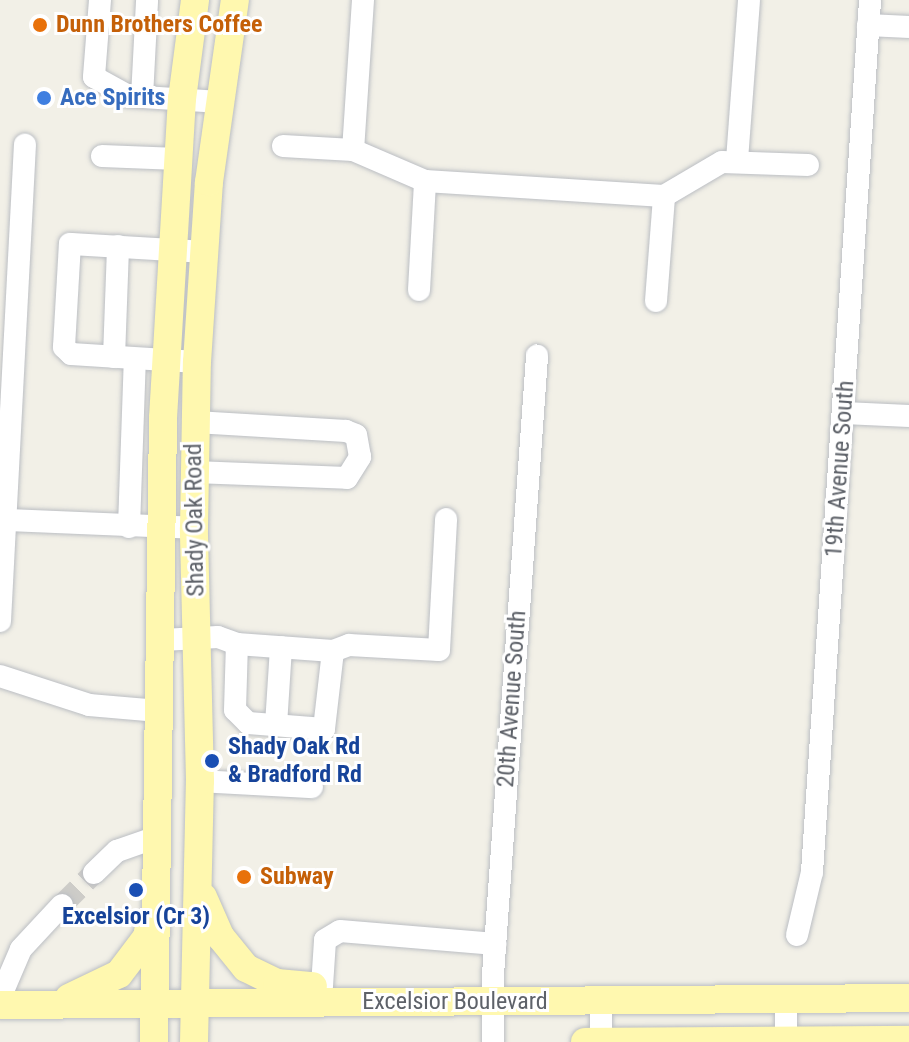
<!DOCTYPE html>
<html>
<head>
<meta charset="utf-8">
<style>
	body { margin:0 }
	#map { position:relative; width:909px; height:1042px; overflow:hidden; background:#f2f0e7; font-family:"Roboto Condensed",sans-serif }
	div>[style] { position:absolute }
	.minor-tunnel>* { height:22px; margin-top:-11px; transform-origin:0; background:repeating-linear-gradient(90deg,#cdccc8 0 22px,transparent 0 33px) }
	.roads { filter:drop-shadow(0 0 2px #bbbec3) drop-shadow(0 0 2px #bbbec3) }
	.minor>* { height:22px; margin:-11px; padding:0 11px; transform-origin:11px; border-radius:11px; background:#fff }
	.major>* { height:28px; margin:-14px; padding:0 14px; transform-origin:14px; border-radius:14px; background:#fff8af }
	.dots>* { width:22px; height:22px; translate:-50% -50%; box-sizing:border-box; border:4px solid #fff; border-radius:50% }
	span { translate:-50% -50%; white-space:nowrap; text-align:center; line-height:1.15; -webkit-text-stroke:6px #fff; paint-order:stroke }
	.food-label { font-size:24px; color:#c56008; font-weight:700 }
	.left { translate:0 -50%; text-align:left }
	.shop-label { font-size:24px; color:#366cbe; font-weight:700 }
	.street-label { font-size:24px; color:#5e6269 }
	.transit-label { font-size:24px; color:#164399; font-weight:700 }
</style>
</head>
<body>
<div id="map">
	<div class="minor-tunnel">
		<i style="left:62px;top:905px;width:45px;rotate:-45deg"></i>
	</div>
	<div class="roads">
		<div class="minor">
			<i style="left:100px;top:0;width:77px;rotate:94.5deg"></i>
			<i style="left:94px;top:77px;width:39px;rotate:29deg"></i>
			<i style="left:128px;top:96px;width:92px;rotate:3.7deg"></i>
			<i style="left:363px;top:0;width:150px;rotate:93.8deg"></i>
			<i style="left:353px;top:150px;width:78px;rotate:23.3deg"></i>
			<i style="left:425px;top:181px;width:239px;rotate:3.6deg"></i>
			<i style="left:664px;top:196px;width:67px;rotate:-30.4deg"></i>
			<i style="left:722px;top:162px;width:86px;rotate:2deg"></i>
			<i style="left:868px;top:25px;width:41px;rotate:2.8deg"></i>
			<i style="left:142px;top:97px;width:97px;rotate:-87deg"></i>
			<i style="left:283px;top:146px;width:70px;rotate:3.3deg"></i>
			<i style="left:102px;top:156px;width:76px;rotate:2.3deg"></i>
			<i style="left:737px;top:160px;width:160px;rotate:-85.7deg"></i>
			<i style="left:419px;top:290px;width:109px;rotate:-86.8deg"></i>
			<i style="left:656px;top:301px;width:105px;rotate:-85.6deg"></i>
			<i style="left:114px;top:357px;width:111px;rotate:-87.9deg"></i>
			<i style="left:197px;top:362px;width:126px;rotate:-176.4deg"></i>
			<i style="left:71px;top:354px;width:10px;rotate:-135deg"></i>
			<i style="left:64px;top:347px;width:103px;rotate:-86.7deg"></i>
			<i style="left:70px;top:244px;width:133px;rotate:3.4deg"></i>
			<i style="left:844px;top:413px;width:65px;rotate:2.6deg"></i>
			<i style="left:194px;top:472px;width:153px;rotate:2.2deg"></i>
			<i style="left:347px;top:478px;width:25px;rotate:-58deg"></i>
			<i style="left:360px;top:457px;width:22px;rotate:-100deg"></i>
			<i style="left:356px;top:435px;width:11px;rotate:-158deg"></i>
			<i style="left:346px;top:431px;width:151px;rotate:-176.6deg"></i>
			<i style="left:7px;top:520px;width:187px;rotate:2.4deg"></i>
			<i style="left:129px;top:527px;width:168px;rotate:-88deg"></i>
			<i style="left:0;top:621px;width:477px;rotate:-87deg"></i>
			<i style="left:162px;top:640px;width:56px;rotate:-3.1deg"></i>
			<i style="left:218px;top:637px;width:20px;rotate:20deg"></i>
			<i style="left:237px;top:644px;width:96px;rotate:4.2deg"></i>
			<i style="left:333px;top:651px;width:79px;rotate:96.6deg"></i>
			<i style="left:324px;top:729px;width:76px;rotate:-175.5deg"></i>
			<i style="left:248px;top:723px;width:18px;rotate:-135deg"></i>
			<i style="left:235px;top:710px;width:66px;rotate:-88.3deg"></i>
			<i style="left:333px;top:651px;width:17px;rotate:-21deg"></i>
			<i style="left:349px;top:645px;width:90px;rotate:3.2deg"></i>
			<i style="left:439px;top:650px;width:131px;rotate:-86.9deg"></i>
			<i style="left:0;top:676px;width:94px;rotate:18deg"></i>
			<i style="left:89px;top:705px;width:70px;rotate:4.9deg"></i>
			<i style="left:276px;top:725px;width:78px;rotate:-86.3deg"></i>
			<i style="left:200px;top:781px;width:112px;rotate:3.1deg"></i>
			<i style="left:94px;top:873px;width:32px;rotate:-44deg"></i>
			<i style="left:117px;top:851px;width:42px;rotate:-19.3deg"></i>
			<i style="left:797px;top:935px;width:65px;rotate:-76.6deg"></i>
			<i style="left:812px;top:872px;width:874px;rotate:-86.19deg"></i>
			<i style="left:0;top:998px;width:53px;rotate:-66.8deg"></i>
			<i style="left:21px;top:949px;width:60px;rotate:-47deg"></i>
			<i style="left:786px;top:1000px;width:42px;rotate:90deg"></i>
			<i style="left:321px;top:1001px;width:61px;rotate:-86.2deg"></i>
			<i style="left:325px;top:940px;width:17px;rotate:-31deg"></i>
			<i style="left:340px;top:931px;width:156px;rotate:4.8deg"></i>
			<i style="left:493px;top:1042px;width:67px;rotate:-90deg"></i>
			<i style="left:493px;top:975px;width:621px;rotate:-85.93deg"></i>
			<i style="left:601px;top:1042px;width:41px;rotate:-90deg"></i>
		</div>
		<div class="major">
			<i style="left:203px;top:897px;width:43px;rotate:66.4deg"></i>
			<i style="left:220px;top:936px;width:41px;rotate:50.9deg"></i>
			<i style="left:246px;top:968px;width:34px;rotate:26deg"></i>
			<i style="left:277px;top:983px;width:36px;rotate:5deg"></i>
			<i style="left:69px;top:998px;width:55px;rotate:-25.6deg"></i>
			<i style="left:119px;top:974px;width:46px;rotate:-52.9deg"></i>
			<i style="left:147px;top:937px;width:15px;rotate:-79deg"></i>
			<i style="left:0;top:1005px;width:909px;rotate:-0.44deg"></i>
			<i style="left:154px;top:1042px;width:624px;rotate:-89.17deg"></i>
			<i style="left:163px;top:418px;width:320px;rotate:-86.6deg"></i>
			<i style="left:182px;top:99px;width:100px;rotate:-82.5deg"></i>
			<i style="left:194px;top:1042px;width:261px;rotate:-88.7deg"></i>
			<i style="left:200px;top:781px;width:253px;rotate:-91.4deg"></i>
			<i style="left:194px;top:528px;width:166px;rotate:-89deg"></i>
			<i style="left:197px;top:362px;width:180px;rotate:-86.2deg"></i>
			<i style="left:209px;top:182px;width:184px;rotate:-81.9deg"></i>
			<i style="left:585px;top:1042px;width:324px;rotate:-0.4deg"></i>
		</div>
	</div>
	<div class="dots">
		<i style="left:40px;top:25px;background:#e8710a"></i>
		<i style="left:44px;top:98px;background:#3f7fe0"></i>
		<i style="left:212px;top:761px;background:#1a4fb4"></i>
		<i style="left:244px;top:877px;background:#e8710a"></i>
		<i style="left:136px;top:890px;background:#1a4fb4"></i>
	</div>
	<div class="food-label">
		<span class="left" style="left:56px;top:25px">Dunn Brothers Coffee</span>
		<span class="left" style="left:260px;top:877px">Subway</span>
	</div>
	<div class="shop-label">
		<span class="left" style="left:60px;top:98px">Ace Spirits</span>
	</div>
	<div class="street-label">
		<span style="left:840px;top:469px;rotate:-86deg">19th Avenue South</span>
		<span style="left:195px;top:520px;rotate:-91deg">Shady Oak Road</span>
		<span style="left:512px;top:699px;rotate:-86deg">20th Avenue South</span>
		<span style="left:455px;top:1002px">Excelsior Boulevard</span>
	</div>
	<div class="transit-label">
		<span class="left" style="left:228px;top:761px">Shady Oak Rd<br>&amp; Bradford Rd</span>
		<span style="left:136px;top:917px">Excelsior (Cr 3)</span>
	</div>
</div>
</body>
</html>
